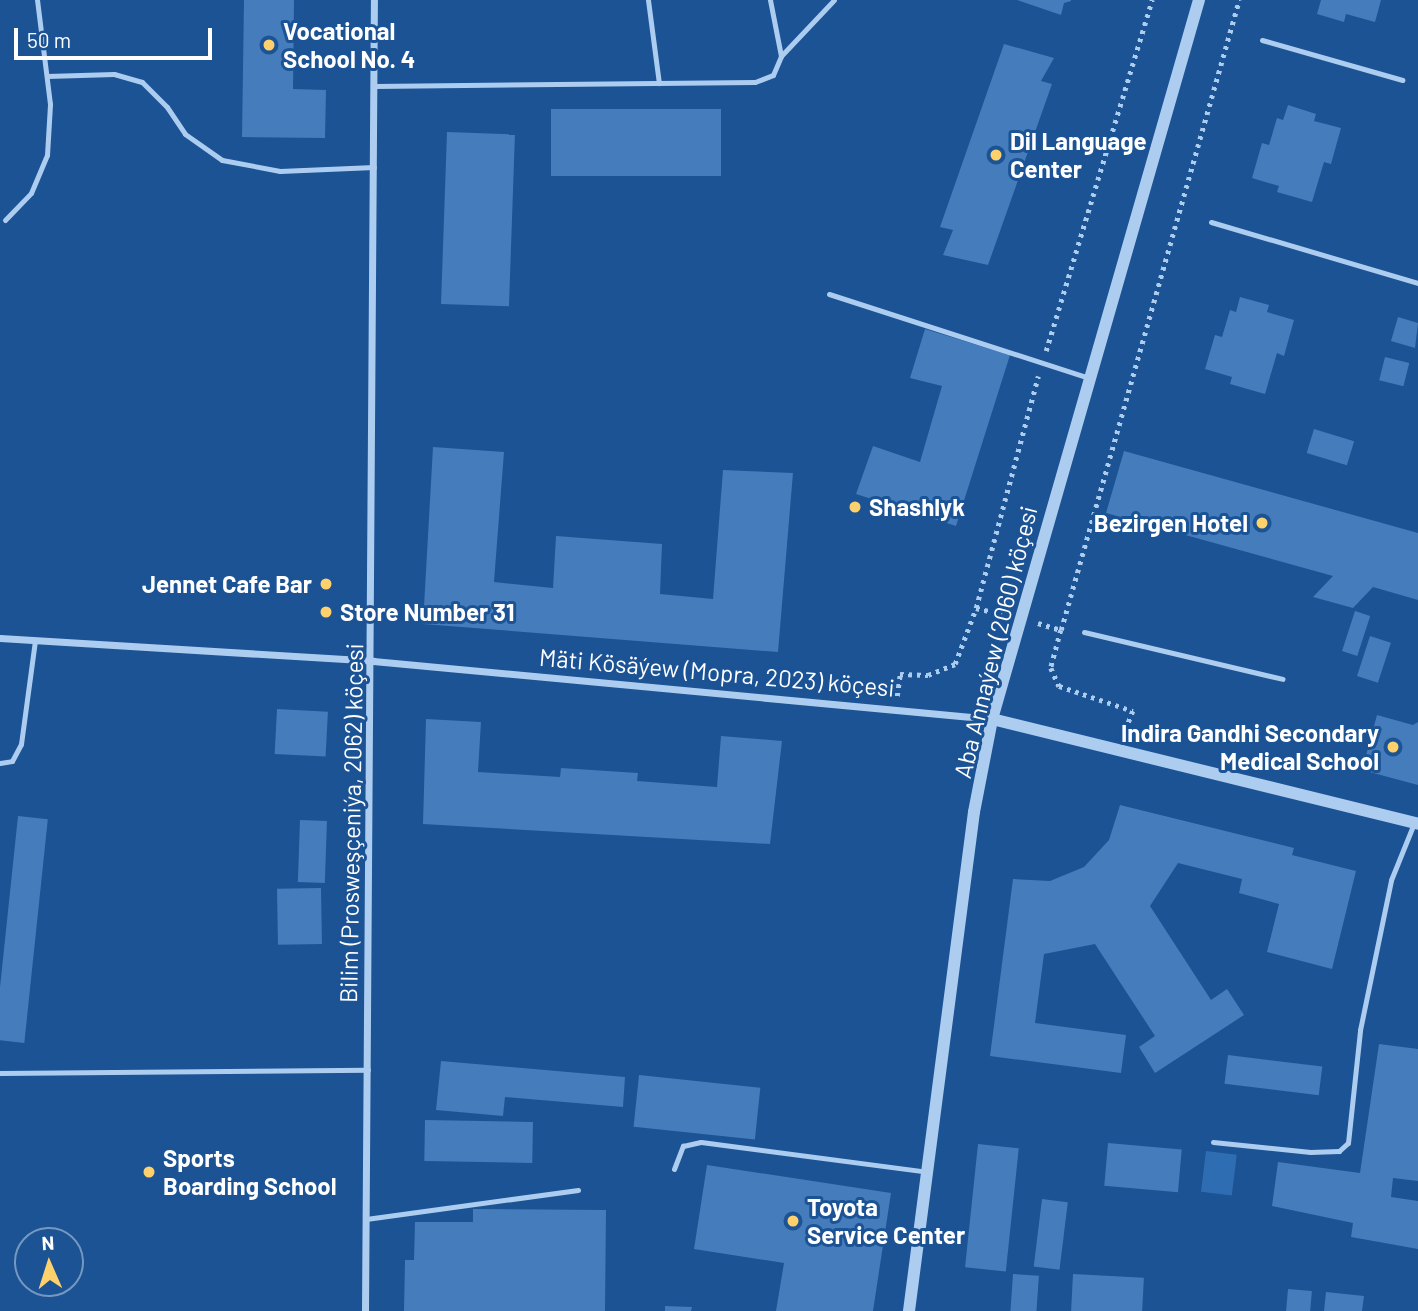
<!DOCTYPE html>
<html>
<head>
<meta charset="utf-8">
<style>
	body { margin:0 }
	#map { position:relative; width:1418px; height:1311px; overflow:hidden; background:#1b5395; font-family:Barlow,sans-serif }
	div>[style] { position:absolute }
	.green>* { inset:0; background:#2f6db3; transform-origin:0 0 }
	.building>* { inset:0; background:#447cbc; transform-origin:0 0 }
	.path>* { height:4.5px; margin-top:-2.25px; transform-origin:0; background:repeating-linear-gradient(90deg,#adcdf0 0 3.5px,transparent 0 8.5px) }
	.service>* { height:5px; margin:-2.5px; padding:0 2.5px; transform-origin:2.5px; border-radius:2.5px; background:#adcdf0 }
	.minor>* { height:7px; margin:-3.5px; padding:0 3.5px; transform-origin:3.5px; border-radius:3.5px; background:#adcdf0 }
	.tertiary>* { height:12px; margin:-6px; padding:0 6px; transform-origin:6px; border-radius:6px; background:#adcdf0 }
	.dots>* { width:19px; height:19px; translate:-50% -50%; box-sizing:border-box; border:4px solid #1b5395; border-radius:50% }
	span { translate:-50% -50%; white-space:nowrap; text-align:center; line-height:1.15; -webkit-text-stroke:6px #1b5395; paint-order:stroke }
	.poi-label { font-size:24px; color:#fff; font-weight:700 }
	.left { translate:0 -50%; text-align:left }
	.right { translate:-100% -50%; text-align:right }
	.street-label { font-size:24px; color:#fff }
	.north { position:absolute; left:14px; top:1227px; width:70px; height:70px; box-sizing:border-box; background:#1b5395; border:2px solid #7698bf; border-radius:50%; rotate:357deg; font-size:19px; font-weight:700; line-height:28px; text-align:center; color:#fff }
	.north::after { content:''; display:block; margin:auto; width:24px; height:32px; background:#ffd16c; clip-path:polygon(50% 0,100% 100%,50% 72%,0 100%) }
	.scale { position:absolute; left:14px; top:28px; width:198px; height:32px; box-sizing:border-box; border:4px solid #fff; border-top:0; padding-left:9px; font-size:21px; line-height:24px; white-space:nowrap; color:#fff; -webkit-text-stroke:5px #1b5395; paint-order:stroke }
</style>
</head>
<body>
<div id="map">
	<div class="green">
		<i style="left:1206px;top:1151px;width:31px;height:41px;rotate:7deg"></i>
	</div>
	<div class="building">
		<i style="clip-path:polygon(244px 0,294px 0,293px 89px,326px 90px,325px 138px,242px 137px)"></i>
		<i style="clip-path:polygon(1017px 0,1071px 0,1071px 1px,1064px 3px,1061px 15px)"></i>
		<i style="clip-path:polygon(1321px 0,1381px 0,1375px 22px,1346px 14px,1344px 22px,1317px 14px)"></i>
		<i style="clip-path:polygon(1004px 44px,1054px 58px,1041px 81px,1052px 84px,988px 265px,943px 255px,953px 230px,940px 227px)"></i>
		<i style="clip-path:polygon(1288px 105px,1316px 114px,1314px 121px,1341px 128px,1331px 164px,1324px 162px,1312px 202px,1277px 192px,1279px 186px,1252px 178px,1262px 143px,1269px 145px,1277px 118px,1283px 120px)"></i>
		<i style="left:721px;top:109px;width:67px;height:170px;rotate:90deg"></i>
		<i style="left:447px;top:132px;width:68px;height:172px;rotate:2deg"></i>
		<i style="clip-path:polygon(1240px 297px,1269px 305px,1267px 312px,1294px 320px,1284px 356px,1277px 353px,1265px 394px,1230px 384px,1232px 377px,1205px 369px,1215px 335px,1222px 337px,1230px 310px,1236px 312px)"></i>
		<i style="clip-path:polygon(1398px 317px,1418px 323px,1415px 348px,1391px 341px)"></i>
		<i style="clip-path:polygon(925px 329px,1010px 355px,956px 526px,856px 494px,873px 446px,920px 462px,942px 386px,910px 378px)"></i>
		<i style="left:1385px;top:357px;width:25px;height:24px;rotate:14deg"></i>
		<i style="left:1314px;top:429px;width:42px;height:25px;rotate:17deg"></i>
		<i style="clip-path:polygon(433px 447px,504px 452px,494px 582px,553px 588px,556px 536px,662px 544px,660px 594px,713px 599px,723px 470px,793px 473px,778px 652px,423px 624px)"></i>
		<i style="clip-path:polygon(1124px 451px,1418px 533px,1418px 600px,1373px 587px,1353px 608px,1313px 597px,1333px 576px,1106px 513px)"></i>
		<i style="left:1355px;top:611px;width:16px;height:42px;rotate:18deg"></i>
		<i style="left:1370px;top:636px;width:22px;height:42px;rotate:18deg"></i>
		<i style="left:277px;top:709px;width:51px;height:45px;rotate:3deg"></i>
		<i style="clip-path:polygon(1377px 715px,1413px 725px,1418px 722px,1418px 785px,1362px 770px)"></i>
		<i style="clip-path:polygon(426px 719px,481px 722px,478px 772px,560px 777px,561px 768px,638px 773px,637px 781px,717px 787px,721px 736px,782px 741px,770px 844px,423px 824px)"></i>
		<i style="clip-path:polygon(1120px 805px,1294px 848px,1292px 855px,1356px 871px,1332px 969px,1267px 952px,1279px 904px,1239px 893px,1242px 879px,1178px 863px,1150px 906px,1211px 1000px,1227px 989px,1244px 1015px,1155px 1073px,1139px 1047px,1155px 1036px,1095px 944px,1044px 954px,1035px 1023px,1126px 1035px,1121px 1073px,990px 1056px,1013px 879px,1050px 881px,1084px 867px,1109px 840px)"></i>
		<i style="left:18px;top:816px;width:30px;height:225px;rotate:6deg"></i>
		<i style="left:300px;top:820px;width:27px;height:62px;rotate:2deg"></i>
		<i style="left:321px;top:888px;width:56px;height:44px;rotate:89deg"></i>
		<i style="clip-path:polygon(1379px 1044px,1418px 1049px,1418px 1181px,1393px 1178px,1391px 1197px,1418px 1201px,1418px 1249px,1351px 1237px,1353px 1223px,1272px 1206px,1278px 1162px,1360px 1173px)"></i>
		<i style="left:1228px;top:1055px;width:95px;height:29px;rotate:7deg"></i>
		<i style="clip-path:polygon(441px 1061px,625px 1077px,623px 1107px,505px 1097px,503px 1116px,436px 1110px)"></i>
		<i style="left:639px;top:1075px;width:122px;height:52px;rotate:6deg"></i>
		<i style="left:425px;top:1120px;width:108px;height:41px;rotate:1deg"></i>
		<i style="left:1108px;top:1143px;width:74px;height:43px;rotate:5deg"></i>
		<i style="left:978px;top:1144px;width:41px;height:124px;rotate:6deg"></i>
		<i style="clip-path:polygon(707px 1165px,891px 1193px,873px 1311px,776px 1311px,784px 1263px,694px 1249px)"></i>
		<i style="left:1042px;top:1199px;width:26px;height:68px;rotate:7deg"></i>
		<i style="clip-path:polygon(473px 1209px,606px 1210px,605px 1311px,404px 1311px,405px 1260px,414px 1260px,415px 1222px,473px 1222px)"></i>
		<i style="left:1013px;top:1274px;width:26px;height:37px;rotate:4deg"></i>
		<i style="left:1073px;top:1274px;width:71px;height:37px;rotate:3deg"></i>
		<i style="left:1288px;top:1289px;width:24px;height:22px;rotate:5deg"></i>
		<i style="clip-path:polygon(1326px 1292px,1364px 1296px,1362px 1311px,1324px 1311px)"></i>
		<i style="clip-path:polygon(665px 1306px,692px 1307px,691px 1311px,665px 1311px)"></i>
	</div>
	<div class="path">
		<i style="left:1046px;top:351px;width:367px;rotate:-73.2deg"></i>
		<i style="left:976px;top:608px;width:27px;rotate:13deg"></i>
		<i style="left:1038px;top:623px;width:24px;rotate:17deg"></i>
		<i style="left:1061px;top:630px;width:655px;rotate:-74.22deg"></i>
		<i style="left:1061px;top:630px;width:39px;rotate:105deg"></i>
		<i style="left:1051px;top:668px;width:20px;rotate:66deg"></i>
		<i style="left:1059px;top:686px;width:78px;rotate:18.7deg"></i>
		<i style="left:1133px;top:711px;width:22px;rotate:111deg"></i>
		<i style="left:897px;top:696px;width:22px;rotate:-82deg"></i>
		<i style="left:900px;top:674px;width:28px;rotate:2deg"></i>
		<i style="left:928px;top:675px;width:29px;rotate:-22deg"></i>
		<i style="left:955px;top:664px;width:60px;rotate:-69.4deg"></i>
		<i style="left:976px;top:608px;width:240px;rotate:-75deg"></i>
	</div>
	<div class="service">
		<i style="left:648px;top:0;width:84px;rotate:82.5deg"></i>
		<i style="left:1262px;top:40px;width:146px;rotate:15.9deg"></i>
		<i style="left:781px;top:56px;width:77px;rotate:-46.6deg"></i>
		<i style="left:47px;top:76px;width:67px;rotate:-1.7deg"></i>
		<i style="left:114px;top:74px;width:29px;rotate:16deg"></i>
		<i style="left:142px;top:82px;width:35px;rotate:45deg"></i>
		<i style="left:167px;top:107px;width:32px;rotate:56deg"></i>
		<i style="left:185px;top:134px;width:45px;rotate:35.1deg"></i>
		<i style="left:222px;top:160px;width:59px;rotate:10.7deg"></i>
		<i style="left:280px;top:171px;width:94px;rotate:-2.4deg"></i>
		<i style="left:374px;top:86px;width:381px;rotate:-0.6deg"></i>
		<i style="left:755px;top:82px;width:19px;rotate:-21deg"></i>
		<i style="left:773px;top:75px;width:21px;rotate:-67deg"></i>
		<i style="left:781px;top:56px;width:57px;rotate:-101.1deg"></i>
		<i style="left:5px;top:220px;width:37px;rotate:-46deg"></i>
		<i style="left:31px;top:193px;width:41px;rotate:-67.2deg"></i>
		<i style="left:47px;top:155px;width:51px;rotate:-86.6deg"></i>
		<i style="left:50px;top:104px;width:105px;rotate:-97.1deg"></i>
		<i style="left:1211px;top:222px;width:216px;rotate:16.4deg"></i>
		<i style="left:829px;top:294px;width:273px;rotate:17.9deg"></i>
		<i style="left:1084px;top:632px;width:204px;rotate:13.3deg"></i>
		<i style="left:0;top:763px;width:12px;rotate:-9deg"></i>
		<i style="left:12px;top:761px;width:19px;rotate:-62deg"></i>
		<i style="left:21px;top:744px;width:105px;rotate:-82.3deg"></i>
		<i style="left:0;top:1073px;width:368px;rotate:-0.5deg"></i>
		<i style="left:1213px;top:1142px;width:98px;rotate:5.9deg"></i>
		<i style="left:1310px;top:1152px;width:29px;rotate:-2deg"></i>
		<i style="left:1339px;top:1151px;width:12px;rotate:-42deg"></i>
		<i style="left:1348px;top:1143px;width:114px;rotate:-83.9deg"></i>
		<i style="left:1360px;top:1030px;width:153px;rotate:-78.3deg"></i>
		<i style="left:1391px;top:880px;width:61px;rotate:-68deg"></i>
		<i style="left:674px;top:1169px;width:25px;rotate:-69deg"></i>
		<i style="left:683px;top:1146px;width:18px;rotate:-13deg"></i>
		<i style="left:701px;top:1142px;width:229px;rotate:7.5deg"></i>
		<i style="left:366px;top:1219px;width:214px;rotate:-7.8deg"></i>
	</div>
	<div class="minor">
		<i style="left:0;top:638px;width:374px;rotate:3.5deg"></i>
		<i style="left:373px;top:661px;width:622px;rotate:5.35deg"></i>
		<i style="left:365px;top:1311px;width:1311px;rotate:-89.61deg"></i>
	</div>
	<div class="tertiary">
		<i style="left:992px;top:719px;width:439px;rotate:13.8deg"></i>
		<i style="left:909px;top:1311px;width:503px;rotate:-82.58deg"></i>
		<i style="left:974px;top:812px;width:95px;rotate:-79deg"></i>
		<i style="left:992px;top:719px;width:748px;rotate:-73.94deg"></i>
	</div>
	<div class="dots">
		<i style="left:269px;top:45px;background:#ffd16c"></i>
		<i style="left:996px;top:155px;background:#ffd16c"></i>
		<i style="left:855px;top:507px;background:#ffd16c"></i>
		<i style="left:1262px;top:523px;background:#ffd16c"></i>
		<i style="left:326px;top:584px;background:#ffd16c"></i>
		<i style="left:326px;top:612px;background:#ffd16c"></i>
		<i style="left:1393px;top:747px;background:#ffd16c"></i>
		<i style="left:149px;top:1172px;background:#ffd16c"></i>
		<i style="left:793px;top:1221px;background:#ffd16c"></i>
	</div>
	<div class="poi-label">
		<span class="left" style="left:283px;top:45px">Vocational<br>School No. 4</span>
		<span class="left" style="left:1010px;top:155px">Dil Language<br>Center</span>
		<span class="left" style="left:869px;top:507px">Shashlyk</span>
		<span class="right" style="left:1248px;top:523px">Bezirgen Hotel</span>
		<span class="right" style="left:312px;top:584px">Jennet Cafe Bar</span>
		<span class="left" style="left:340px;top:612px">Store Number 31</span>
		<span class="right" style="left:1379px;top:747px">Indira Gandhi Secondary<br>Medical School</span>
		<span class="left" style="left:163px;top:1172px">Sports<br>Boarding School</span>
		<span class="left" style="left:807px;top:1221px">Toyota<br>Service Center</span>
	</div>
	<div class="street-label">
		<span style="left:995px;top:642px;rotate:-76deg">Aba Annaýew (2060) köçesi</span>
		<span style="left:717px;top:672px;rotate:5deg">Mäti Kösäýew (Mopra, 2023) köçesi</span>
		<span style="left:351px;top:823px;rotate:-89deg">Bilim (Prosweşçeniýa, 2062) köçesi</span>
	</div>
	<div class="north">N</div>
	<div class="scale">50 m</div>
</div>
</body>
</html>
